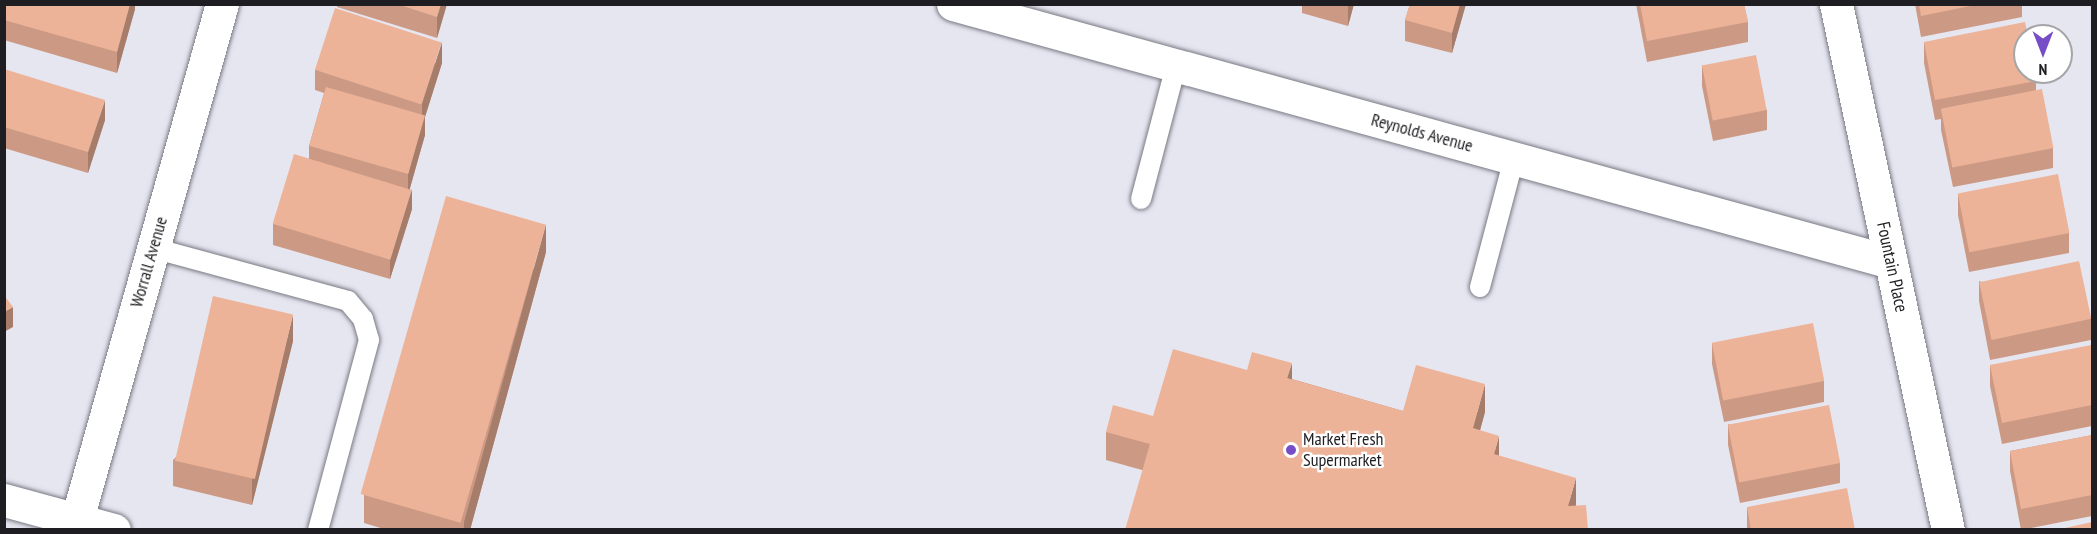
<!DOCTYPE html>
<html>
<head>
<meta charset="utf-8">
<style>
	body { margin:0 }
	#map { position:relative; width:2097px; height:534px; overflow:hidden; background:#e6e6f1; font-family:"PT Sans Narrow",sans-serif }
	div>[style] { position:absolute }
	.roads { filter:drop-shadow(0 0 2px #797983) drop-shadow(0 0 2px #797983) }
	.lane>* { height:20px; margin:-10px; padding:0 10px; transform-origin:10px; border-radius:10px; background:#fff }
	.street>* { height:33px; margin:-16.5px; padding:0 16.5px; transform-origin:16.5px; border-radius:16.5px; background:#fff }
	.secondary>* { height:33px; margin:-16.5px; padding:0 16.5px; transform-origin:16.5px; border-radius:16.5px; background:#fff }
	.wall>* { inset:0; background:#cc9a84 }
	.shaded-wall>* { inset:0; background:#a67d6b }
	.building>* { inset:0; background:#edb399; transform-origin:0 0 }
	.dots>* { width:16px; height:16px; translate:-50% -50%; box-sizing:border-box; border:3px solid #fff; border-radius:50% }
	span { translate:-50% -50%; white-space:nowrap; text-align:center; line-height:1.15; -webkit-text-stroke:4.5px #fff; paint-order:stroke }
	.street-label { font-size:18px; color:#1e1e22 }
	.poi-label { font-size:18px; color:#1e1e22 }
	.left { translate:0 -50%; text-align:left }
	.frame { position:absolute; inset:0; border:6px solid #1e1e22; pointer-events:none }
	.north { position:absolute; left:2013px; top:24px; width:60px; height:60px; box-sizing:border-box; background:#fff; border:2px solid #a5a5a7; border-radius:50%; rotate:180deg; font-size:16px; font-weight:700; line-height:24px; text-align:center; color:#1e1e22 }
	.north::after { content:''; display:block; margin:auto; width:21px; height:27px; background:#764dc6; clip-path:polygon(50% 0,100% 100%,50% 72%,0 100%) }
</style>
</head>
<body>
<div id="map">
	<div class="roads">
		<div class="lane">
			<i style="left:1141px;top:199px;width:138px;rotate:-75.3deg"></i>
			<i style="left:153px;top:248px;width:202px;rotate:15.2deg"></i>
			<i style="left:348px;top:301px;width:23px;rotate:50deg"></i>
			<i style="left:363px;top:319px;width:22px;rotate:74deg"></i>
			<i style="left:369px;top:340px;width:197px;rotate:105deg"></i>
			<i style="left:1480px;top:287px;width:133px;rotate:-75.2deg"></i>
		</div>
		<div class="street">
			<i style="left:953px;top:4px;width:973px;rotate:15.38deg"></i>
			<i style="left:1836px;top:4px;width:538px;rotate:77.98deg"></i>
		</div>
		<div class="secondary">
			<i style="left:4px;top:500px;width:114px;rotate:15.3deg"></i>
			<i style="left:74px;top:530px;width:546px;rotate:-74.29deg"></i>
		</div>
	</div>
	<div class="wall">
		<i style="clip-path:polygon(4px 4px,135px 4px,135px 9px,117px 73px,4px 40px)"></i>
		<i style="clip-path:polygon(337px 4px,447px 4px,437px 38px,337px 7px)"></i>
		<i style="clip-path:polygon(1302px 4px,1354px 4px,1348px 26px,1302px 13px)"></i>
		<i style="clip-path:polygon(1410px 4px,1466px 4px,1452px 53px,1405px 41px,1405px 20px)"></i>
		<i style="clip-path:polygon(1636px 4px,1744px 4px,1748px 22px,1748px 42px,1647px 62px)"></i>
		<i style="clip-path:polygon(1915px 4px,2022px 4px,2022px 17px,1921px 37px)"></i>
		<i style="clip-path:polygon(1924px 42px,2036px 81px,2036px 90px,2053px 148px,2053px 168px,1953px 187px,1941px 130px,1941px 119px,1935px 120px,1924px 63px)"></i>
		<i style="clip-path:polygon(442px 63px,425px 117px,425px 135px,410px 188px,412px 209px,390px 279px,273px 245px,273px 224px,309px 158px,309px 146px,324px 93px,315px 90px,315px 70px)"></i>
		<i style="clip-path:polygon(1702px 65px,1767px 110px,1767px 130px,1713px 141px,1702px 86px)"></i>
		<i style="clip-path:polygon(4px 69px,105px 120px,88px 173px,4px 148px)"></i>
		<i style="clip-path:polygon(1958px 194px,2069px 233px,2069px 253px,1969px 272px,1958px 215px)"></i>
		<i style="clip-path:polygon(546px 252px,470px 530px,387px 530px,364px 523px,364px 495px)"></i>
		<i style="clip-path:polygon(1979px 281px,2091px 319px,2091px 340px,1990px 360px,1979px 301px)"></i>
		<i style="clip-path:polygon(293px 341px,252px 505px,173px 486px,173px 460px)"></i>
		<i style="clip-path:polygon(1712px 343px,1824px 381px,1824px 402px,1724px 422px,1712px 364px)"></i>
		<i style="clip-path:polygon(2092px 355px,2092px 426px,2002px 444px,1990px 386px,1990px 365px)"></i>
		<i style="clip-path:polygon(1247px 370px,1292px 379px,1403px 411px,1485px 412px,1480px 430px,1499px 456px,1576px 506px,1588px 530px,1142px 470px,1106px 460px,1106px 432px,1153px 416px)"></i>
		<i style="clip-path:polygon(1728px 424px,1840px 463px,1840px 483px,1740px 503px,1728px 445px)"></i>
		<i style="clip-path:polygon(2092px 435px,2092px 516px,2021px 530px,2010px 471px,2010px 451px)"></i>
		<i style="clip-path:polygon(1747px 507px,1855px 530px,1747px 530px)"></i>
	</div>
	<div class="shaded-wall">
		<i style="clip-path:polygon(130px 4px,135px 4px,135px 9px,117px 73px,117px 52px)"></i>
		<i style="clip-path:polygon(441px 4px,447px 4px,437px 38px,437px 17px)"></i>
		<i style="clip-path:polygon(1348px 4px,1354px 4px,1348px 26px)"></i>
		<i style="clip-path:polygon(1460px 4px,1466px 4px,1452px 53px,1452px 33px)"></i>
		<i style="clip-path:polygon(442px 42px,442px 63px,425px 117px,425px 135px,408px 195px,408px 174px,422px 123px,422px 104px)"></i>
		<i style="clip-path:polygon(105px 100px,105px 120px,88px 173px,88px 152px)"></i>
		<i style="clip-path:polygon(412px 189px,412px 209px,390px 279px,390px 259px)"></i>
		<i style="clip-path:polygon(546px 224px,546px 252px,470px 530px,464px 530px,464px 522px)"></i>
		<i style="clip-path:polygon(13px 307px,13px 327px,4px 332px,4px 312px)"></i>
		<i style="clip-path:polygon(293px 315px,293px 341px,252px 505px,252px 479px)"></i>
		<i style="clip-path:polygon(1292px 363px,1292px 391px,1287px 378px)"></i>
		<i style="clip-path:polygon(1485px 384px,1485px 412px,1473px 456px,1473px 428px)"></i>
		<i style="clip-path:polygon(1499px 436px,1499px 464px,1494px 454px)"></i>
		<i style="clip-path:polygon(1576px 478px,1576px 506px,1568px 506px)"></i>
	</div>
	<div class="building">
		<i style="clip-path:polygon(4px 4px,130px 4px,117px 52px,4px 20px)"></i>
		<i style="clip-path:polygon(397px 4px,441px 4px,437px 17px)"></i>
		<i style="clip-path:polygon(1410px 4px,1460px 4px,1452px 33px,1405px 20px)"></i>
		<i style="clip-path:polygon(1640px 4px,1744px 4px,1748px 22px,1647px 41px)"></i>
		<i style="clip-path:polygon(1919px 4px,1980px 4px,1921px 16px)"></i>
		<i style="left:335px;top:8px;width:112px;height:65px;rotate:18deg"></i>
		<i style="clip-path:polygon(2025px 22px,2028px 36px,2025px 36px,2025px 72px,2035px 72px,2036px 81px,1935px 100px,1924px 42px)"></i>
		<i style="left:1756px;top:55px;width:56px;height:55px;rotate:79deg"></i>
		<i style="clip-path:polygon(4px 69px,105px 100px,88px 152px,4px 127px)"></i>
		<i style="left:326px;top:87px;width:103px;height:61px;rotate:16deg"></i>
		<i style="left:2042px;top:89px;width:60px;height:103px;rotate:79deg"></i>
		<i style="left:294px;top:154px;width:123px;height:73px;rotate:17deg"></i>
		<i style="left:2058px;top:174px;width:60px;height:102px;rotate:79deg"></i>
		<i style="left:446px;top:196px;width:104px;height:310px;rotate:16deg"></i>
		<i style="left:2079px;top:261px;width:59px;height:102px;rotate:78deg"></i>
		<i style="clip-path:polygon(4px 295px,13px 307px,4px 312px)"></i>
		<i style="left:213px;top:296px;width:82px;height:169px;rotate:13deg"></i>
		<i style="left:1813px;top:323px;width:59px;height:103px;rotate:79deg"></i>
		<i style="clip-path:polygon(2091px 345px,2092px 355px,2092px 405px,2002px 423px,1990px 365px)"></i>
		<i style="clip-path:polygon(1173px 349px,1247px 370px,1252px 352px,1292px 363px,1287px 378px,1403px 411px,1416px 365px,1485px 384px,1473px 428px,1499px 436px,1494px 454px,1576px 478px,1568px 506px,1586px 505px,1588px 530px,1125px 530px,1150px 444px,1106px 432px,1113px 405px,1153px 416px)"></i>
		<i style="left:1829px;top:405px;width:59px;height:103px;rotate:79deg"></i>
		<i style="clip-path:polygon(2092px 435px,2092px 495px,2021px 509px,2010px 451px)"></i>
		<i style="clip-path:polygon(1847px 488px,1855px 530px,1751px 530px,1747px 507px)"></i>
		<i style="clip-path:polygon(2092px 522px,2092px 530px,2056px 530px)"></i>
	</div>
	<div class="dots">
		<i style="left:1291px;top:450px;background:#764dc6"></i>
	</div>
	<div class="street-label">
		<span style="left:1422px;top:133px;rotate:15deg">Reynolds Avenue</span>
		<span style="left:149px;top:262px;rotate:-74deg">Worrall Avenue</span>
		<span style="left:1892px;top:267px;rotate:78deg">Fountain Place</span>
	</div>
	<div class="poi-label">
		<span class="left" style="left:1303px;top:450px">Market Fresh<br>Supermarket</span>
	</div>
	<div class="frame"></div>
	<div class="north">N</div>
</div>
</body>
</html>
